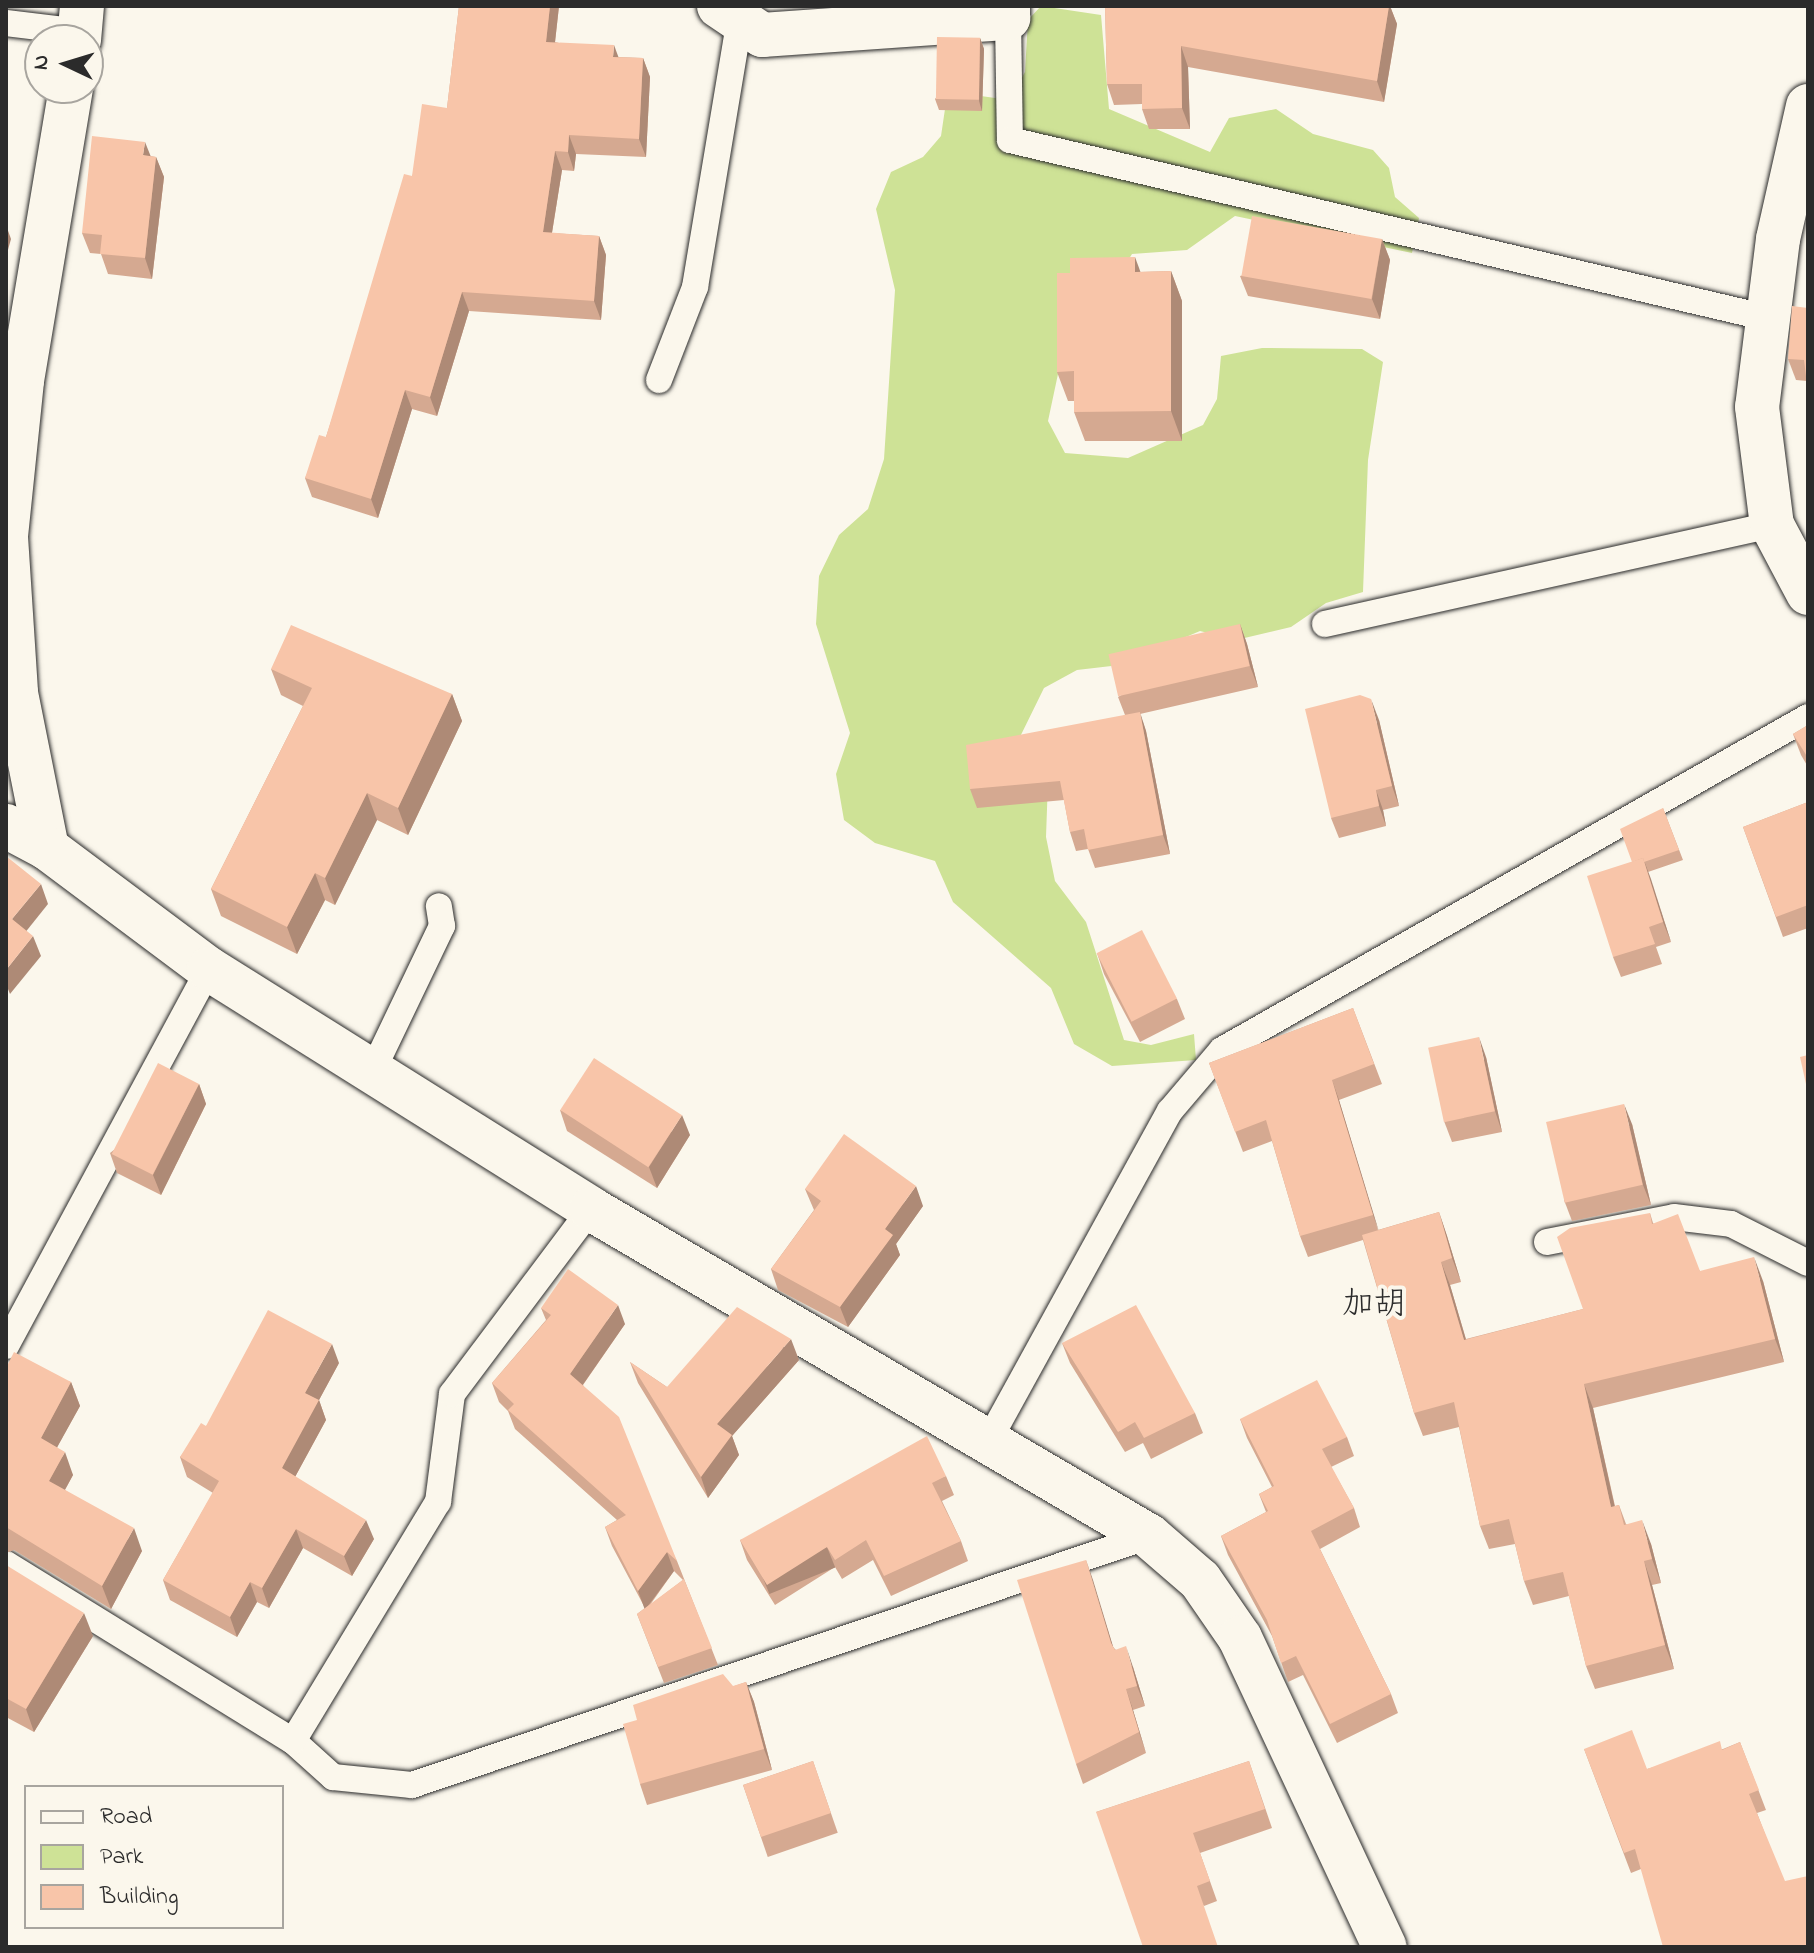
<!DOCTYPE html>
<html>
<head>
<meta charset="utf-8">
<style>
	body { margin:0 }
	#map { position:relative; width:1814px; height:1953px; overflow:hidden; background:#fbf7ec; font-family:"Indie Flower","Klee One",sans-serif }
	div>[style] { position:absolute }
	.green>* { inset:0; background:#cee296 }
	.roads { filter:drop-shadow(0 0 2px #2b2b2b) drop-shadow(0 0 2px #2b2b2b) }
	.lane>* { height:26px; margin:-13px; padding:0 13px; transform-origin:13px; border-radius:13px; background:#fbf7ec }
	.street>* { height:44px; margin:-22px; padding:0 22px; transform-origin:22px; border-radius:22px; background:#fbf7ec }
	.wall>* { inset:0; background:#d5a991; transform-origin:0 0 }
	.shaded-wall>* { inset:0; background:#ae8a76; transform-origin:0 0 }
	.building>* { inset:0; background:#f8c5a9; transform-origin:0 0 }
	span { translate:-50% -50%; white-space:nowrap; text-align:center; line-height:1.15; -webkit-text-stroke:8px #fbf7ec; paint-order:stroke }
	.quarter-label { font-size:32px; color:#2b2b2b }
	.frame { position:absolute; inset:0; border:8px solid #2b2b2b; pointer-events:none }
	.legend { position:absolute; left:24px; top:1785px; width:260px; height:144px; box-sizing:border-box; background:#fbf7ec; border:2px solid #a8a59f; margin:0; padding:10px 14px; list-style:none; font-size:24px; color:#2b2b2b }
	.legend li { display:flex; align-items:center; gap:16px; height:40px }
	.legend b { width:40px; border:2px solid #a8a59f }
	.north { position:absolute; left:24px; top:24px; width:80px; height:80px; box-sizing:border-box; background:#fbf7ec; border:2px solid #a8a59f; border-radius:50%; rotate:274deg; font-size:22px; font-weight:700; line-height:32px; text-align:center; color:#2b2b2b }
	.north::after { content:''; display:block; margin:auto; width:28px; height:36px; background:#2b2b2b; clip-path:polygon(50% 0,100% 100%,50% 72%,0 100%) }
</style>
</head>
<body>
<div id="map">
	<div class="green">
		<i style="clip-path:polygon(1041px 6px,1101px 15px,1109px 109px,1210px 152px,1229px 118px,1276px 109px,1313px 134px,1373px 150px,1389px 168px,1395px 197px,1419px 218px,1412px 253px,1235px 216px,1187px 250px,1132px 254px,1058px 374px,1048px 421px,1065px 453px,1128px 458px,1203px 425px,1217px 399px,1221px 356px,1262px 348px,1362px 349px,1383px 362px,1368px 460px,1363px 592px,1326px 603px,1291px 627px,1236px 640px,1200px 631px,1120px 665px,1077px 670px,1044px 688px,1015px 747px,1048px 781px,1046px 837px,1055px 881px,1086px 922px,1124px 1040px,1151px 1045px,1194px 1034px,1196px 1060px,1112px 1066px,1074px 1044px,1051px 988px,953px 902px,935px 861px,875px 843px,844px 820px,836px 774px,850px 733px,816px 624px,819px 576px,839px 535px,868px 509px,884px 459px,895px 290px,876px 209px,891px 172px,923px 157px,941px 136px,945px 109px,960px 93px,1009px 100px,1025px 72px,1028px 20px)"></i>
	</div>
	<div class="roads">
		<div class="lane">
			<i style="left:1008px;top:18px;width:122px;rotate:89.1deg"></i>
			<i style="left:1010px;top:140px;width:779px;rotate:13.22deg"></i>
			<i style="left:6px;top:23px;width:75px;rotate:6.9deg"></i>
			<i style="left:659px;top:380px;width:100px;rotate:-68.8deg"></i>
			<i style="left:695px;top:287px;width:266px;rotate:-80.5deg"></i>
			<i style="left:1325px;top:624px;width:458px;rotate:-12.5deg"></i>
			<i style="left:373px;top:1070px;width:160px;rotate:-64.4deg"></i>
			<i style="left:442px;top:926px;width:20px;rotate:-99deg"></i>
			<i style="left:1547px;top:1242px;width:129px;rotate:-11.1deg"></i>
			<i style="left:1674px;top:1217px;width:57px;rotate:7deg"></i>
			<i style="left:1731px;top:1224px;width:86px;rotate:26.9deg"></i>
			<i style="left:6px;top:1346px;width:428px;rotate:-61.7deg"></i>
			<i style="left:990px;top:1438px;width:373px;rotate:-61.2deg"></i>
			<i style="left:1170px;top:1111px;width:80px;rotate:-49.6deg"></i>
			<i style="left:1222px;top:1050px;width:674px;rotate:-29.61deg"></i>
			<i style="left:6px;top:1564px;width:337px;rotate:31.7deg"></i>
			<i style="left:293px;top:1741px;width:54px;rotate:42deg"></i>
			<i style="left:333px;top:1777px;width:79px;rotate:5.8deg"></i>
			<i style="left:412px;top:1785px;width:778px;rotate:-18.67deg"></i>
			<i style="left:293px;top:1741px;width:280px;rotate:-58.8deg"></i>
			<i style="left:438px;top:1502px;width:109px;rotate:-82.6deg"></i>
			<i style="left:452px;top:1394px;width:231px;rotate:-53.1deg"></i>
		</div>
		<div class="street">
			<i style="left:719px;top:6px;width:52px;rotate:34deg"></i>
			<i style="left:762px;top:35px;width:247px;rotate:-4deg"></i>
			<i style="left:1008px;top:18px;width:12px;rotate:-90deg"></i>
			<i style="left:79px;top:40px;width:34px;rotate:-85deg"></i>
			<i style="left:71px;top:88px;width:297px;rotate:99.5deg"></i>
			<i style="left:22px;top:381px;width:157px;rotate:95.9deg"></i>
			<i style="left:6px;top:537px;width:156px;rotate:86.3deg"></i>
			<i style="left:16px;top:693px;width:158px;rotate:78.7deg"></i>
			<i style="left:47px;top:848px;width:202px;rotate:36.8deg"></i>
			<i style="left:209px;top:969px;width:451px;rotate:32.1deg"></i>
			<i style="left:591px;top:1209px;width:647px;rotate:30.37deg"></i>
			<i style="left:1149px;top:1536px;width:67px;rotate:40.8deg"></i>
			<i style="left:1200px;top:1580px;width:70px;rotate:55.4deg"></i>
			<i style="left:1240px;top:1638px;width:341px;rotate:64.9deg"></i>
			<i style="left:1808px;top:106px;width:136px;rotate:102.7deg"></i>
			<i style="left:1778px;top:239px;width:169px;rotate:97.1deg"></i>
			<i style="left:1757px;top:407px;width:119px;rotate:82.8deg"></i>
			<i style="left:1772px;top:525px;width:77px;rotate:62.1deg"></i>
			<i style="left:6px;top:826px;width:47px;rotate:28.2deg"></i>
		</div>
	</div>
	<div class="wall">
		<i style="clip-path:polygon(459px 6px,559px 6px,555px 42px,618px 57px,643px 58px,650px 77px,646px 157px,576px 154px,574px 171px,562px 170px,552px 233px,599px 236px,606px 255px,601px 320px,469px 311px,437px 416px,412px 409px,378px 518px,312px 497px,305px 478px,326px 437px,412px 176px,447px 108px)"></i>
		<i style="clip-path:polygon(1105px 6px,1390px 6px,1397px 24px,1384px 102px,1188px 67px,1190px 129px,1149px 129px,1142px 109px,1142px 104px,1114px 105px,1107px 84px)"></i>
		<i style="clip-path:polygon(980px 38px,984px 49px,982px 111px,939px 110px,935px 99px)"></i>
		<i style="clip-path:polygon(150px 156px,156px 157px,164px 177px,152px 279px,108px 274px,101px 254px,90px 253px,82px 233px)"></i>
		<i style="clip-path:polygon(1382px 239px,1390px 260px,1380px 319px,1248px 296px,1240px 276px)"></i>
		<i style="clip-path:polygon(1171px 271px,1182px 301px,1182px 441px,1085px 441px,1074px 412px,1074px 401px,1068px 401px,1057px 372px,1140px 272px)"></i>
		<i style="clip-path:polygon(1808px 308px,1807px 381px,1796px 380px,1788px 359px)"></i>
		<i style="clip-path:polygon(1240px 624px,1247px 644px,1258px 687px,1140px 714px,1146px 731px,1170px 854px,1095px 868px,1088px 849px,1076px 851px,1070px 832px,1064px 800px,977px 808px,970px 789px,1125px 715px,1118px 697px)"></i>
		<i style="clip-path:polygon(271px 669px,452px 694px,462px 721px,408px 835px,377px 820px,335px 905px,325px 900px,297px 954px,221px 916px,211px 889px,303px 706px,281px 695px)"></i>
		<i style="clip-path:polygon(1379px 720px,1399px 806px,1383px 810px,1386px 826px,1339px 838px,1331px 818px)"></i>
		<i style="clip-path:polygon(1808px 725px,1808px 767px,1801px 755px,1793px 734px)"></i>
		<i style="clip-path:polygon(1808px 802px,1808px 928px,1783px 937px,1743px 827px)"></i>
		<i style="clip-path:polygon(1663px 808px,1683px 860px,1648px 872px,1671px 942px,1656px 947px,1662px 964px,1621px 977px,1613px 957px,1632px 862px)"></i>
		<i style="clip-path:polygon(1097px 953px,1177px 999px,1185px 1019px,1140px 1042px,1104px 974px)"></i>
		<i style="clip-path:polygon(1353px 1008px,1382px 1084px,1339px 1100px,1378px 1230px,1439px 1212px,1447px 1236px,1461px 1282px,1450px 1285px,1466px 1339px,1583px 1309px,1650px 1213px,1653px 1223px,1700px 1271px,1763px 1281px,1784px 1362px,1593px 1408px,1615px 1506px,1619px 1505px,1626px 1524px,1651px 1544px,1661px 1583px,1652px 1585px,1674px 1669px,1595px 1689px,1586px 1666px,1569px 1596px,1533px 1605px,1524px 1581px,1515px 1544px,1489px 1549px,1480px 1526px,1459px 1427px,1423px 1436px,1414px 1413px,1363px 1240px,1308px 1257px,1300px 1236px,1272px 1141px,1243px 1152px,1209px 1063px)"></i>
		<i style="clip-path:polygon(1486px 1057px,1502px 1132px,1452px 1142px,1444px 1121px)"></i>
		<i style="clip-path:polygon(199px 1084px,206px 1104px,161px 1195px,117px 1173px,110px 1153px)"></i>
		<i style="clip-path:polygon(560px 1110px,690px 1135px,657px 1188px,567px 1131px)"></i>
		<i style="clip-path:polygon(1632px 1124px,1651px 1205px,1572px 1221px,1564px 1200px)"></i>
		<i style="clip-path:polygon(805px 1189px,923px 1206px,896px 1244px,900px 1255px,848px 1327px,778px 1290px,771px 1269px,814px 1210px)"></i>
		<i style="clip-path:polygon(evenodd,541px 1308px,625px 1324px,583px 1385px,677px 1561px,718px 1665px,664px 1683px,637px 1614px,645px 1608px,612px 1546px,605px 1527px,617px 1520px,515px 1429px,508px 1411px,499px 1402px,492px 1383px,546px 1320px,541px 1308px,674px 1571px,683px 1580px,650px 1605px,674px 1571px)"></i>
		<i style="clip-path:polygon(1062px 1343px,1195px 1413px,1203px 1433px,1151px 1459px,1143px 1443px,1125px 1452px,1070px 1363px)"></i>
		<i style="clip-path:polygon(799px 1360px,732px 1436px,739px 1455px,708px 1498px,638px 1383px,630px 1362px,667px 1387px)"></i>
		<i style="clip-path:polygon(339px 1363px,319px 1400px,326px 1420px,295px 1477px,374px 1539px,352px 1576px,303px 1548px,269px 1608px,257px 1602px,237px 1637px,170px 1600px,163px 1580px,213px 1493px,187px 1477px,180px 1457px,206px 1426px)"></i>
		<i style="clip-path:polygon(6px 1368px,71px 1382px,80px 1406px,57px 1447px,73px 1475px,65px 1490px,142px 1551px,111px 1609px,14px 1550px,6px 1553px)"></i>
		<i style="clip-path:polygon(1240px 1419px,1347px 1437px,1354px 1456px,1331px 1467px,1354px 1508px,1360px 1527px,1320px 1549px,1391px 1694px,1398px 1713px,1337px 1743px,1303px 1675px,1288px 1682px,1272px 1636px,1228px 1555px,1221px 1536px,1266px 1512px,1259px 1494px,1272px 1487px,1247px 1438px)"></i>
		<i style="clip-path:polygon(946px 1476px,954px 1495px,942px 1501px,961px 1541px,968px 1561px,891px 1596px,873px 1560px,842px 1579px,835px 1567px,775px 1605px,747px 1560px,740px 1540px)"></i>
		<i style="clip-path:polygon(1086px 1560px,1113px 1647px,1133px 1667px,1145px 1706px,1133px 1710px,1146px 1753px,1083px 1784px,1076px 1764px)"></i>
		<i style="clip-path:polygon(6px 1565px,93px 1636px,34px 1732px,6px 1717px)"></i>
		<i style="clip-path:polygon(746px 1682px,754px 1702px,772px 1770px,647px 1805px,640px 1784px,637px 1720px)"></i>
		<i style="clip-path:polygon(1740px 1742px,1766px 1810px,1757px 1813px,1808px 1947px,1641px 1869px,1631px 1873px,1584px 1749px,1647px 1769px,1723px 1749px)"></i>
		<i style="left:813px;top:1761px;width:76px;height:74px;rotate:71deg"></i>
		<i style="clip-path:polygon(1249px 1761px,1272px 1828px,1200px 1853px,1217px 1901px,1204px 1906px,1096px 1812px)"></i>
	</div>
	<div class="shaded-wall">
		<i style="clip-path:polygon(550px 6px,559px 6px,553px 60px,546px 42px)"></i>
		<i style="clip-path:polygon(1389px 6px,1390px 6px,1397px 24px,1384px 102px,1377px 81px)"></i>
		<i style="clip-path:polygon(980px 38px,984px 49px,982px 111px,979px 101px)"></i>
		<i style="clip-path:polygon(614px 45px,621px 64px,613px 57px)"></i>
		<i style="clip-path:polygon(1181px 46px,1188px 67px,1190px 129px,1182px 108px)"></i>
		<i style="clip-path:polygon(643px 58px,650px 77px,646px 157px,639px 139px)"></i>
		<i style="clip-path:polygon(569px 135px,576px 154px,574px 171px,568px 152px)"></i>
		<i style="clip-path:polygon(145px 142px,153px 162px,143px 155px)"></i>
		<i style="clip-path:polygon(555px 151px,562px 170px,549px 251px,543px 232px)"></i>
		<i style="clip-path:polygon(156px 157px,164px 177px,152px 279px,145px 258px)"></i>
		<i style="clip-path:polygon(6px 225px,11px 239px,6px 257px)"></i>
		<i style="clip-path:polygon(599px 236px,606px 255px,601px 320px,594px 301px)"></i>
		<i style="clip-path:polygon(1382px 239px,1390px 260px,1380px 319px,1372px 299px)"></i>
		<i style="clip-path:polygon(1135px 257px,1146px 287px,1135px 272px)"></i>
		<i style="clip-path:polygon(1171px 271px,1182px 301px,1182px 441px,1171px 411px)"></i>
		<i style="clip-path:polygon(462px 292px,469px 311px,437px 416px,430px 397px)"></i>
		<i style="clip-path:polygon(405px 390px,412px 409px,378px 518px,371px 499px)"></i>
		<i style="clip-path:polygon(1240px 624px,1247px 644px,1258px 687px,1250px 666px)"></i>
		<i style="clip-path:polygon(452px 694px,462px 721px,408px 835px,398px 808px)"></i>
		<i style="clip-path:polygon(1371px 699px,1379px 720px,1399px 806px,1392px 786px)"></i>
		<i style="clip-path:polygon(1140px 712px,1146px 731px,1170px 854px,1163px 835px)"></i>
		<i style="clip-path:polygon(1376px 790px,1383px 810px,1386px 826px,1379px 806px)"></i>
		<i style="clip-path:polygon(367px 793px,377px 820px,335px 905px,325px 878px)"></i>
		<i style="clip-path:polygon(1643px 858px,1651px 879px,1671px 942px,1663px 922px)"></i>
		<i style="clip-path:polygon(315px 873px,325px 900px,297px 954px,287px 927px)"></i>
		<i style="clip-path:polygon(41px 884px,48px 904px,20px 939px,12px 919px)"></i>
		<i style="clip-path:polygon(33px 936px,41px 956px,10px 994px,6px 984px,6px 970px)"></i>
		<i style="clip-path:polygon(1479px 1037px,1486px 1057px,1502px 1132px,1495px 1111px)"></i>
		<i style="clip-path:polygon(1332px 1080px,1339px 1100px,1380px 1235px,1373px 1215px)"></i>
		<i style="clip-path:polygon(199px 1084px,206px 1104px,161px 1195px,153px 1175px)"></i>
		<i style="clip-path:polygon(1624px 1104px,1632px 1124px,1651px 1205px,1643px 1185px)"></i>
		<i style="clip-path:polygon(682px 1115px,690px 1135px,657px 1188px,649px 1167px)"></i>
		<i style="clip-path:polygon(916px 1186px,923px 1206px,896px 1244px,900px 1255px,848px 1327px,840px 1307px,885px 1229px)"></i>
		<i style="clip-path:polygon(1439px 1212px,1447px 1236px,1461px 1282px,1452px 1258px)"></i>
		<i style="clip-path:polygon(1754px 1257px,1763px 1281px,1784px 1362px,1775px 1339px)"></i>
		<i style="clip-path:polygon(1441px 1262px,1450px 1285px,1473px 1364px,1464px 1340px)"></i>
		<i style="clip-path:polygon(618px 1305px,625px 1324px,577px 1393px,570px 1374px)"></i>
		<i style="clip-path:polygon(791px 1339px,799px 1360px,732px 1436px,739px 1455px,708px 1498px,701px 1477px,717px 1424px)"></i>
		<i style="clip-path:polygon(332px 1344px,339px 1363px,319px 1400px,326px 1420px,289px 1488px,282px 1468px,305px 1393px)"></i>
		<i style="clip-path:polygon(71px 1382px,80px 1406px,49px 1462px,41px 1438px)"></i>
		<i style="clip-path:polygon(1584px 1384px,1593px 1408px,1620px 1531px,1611px 1507px)"></i>
		<i style="clip-path:polygon(65px 1452px,73px 1475px,57px 1504px,49px 1481px)"></i>
		<i style="clip-path:polygon(366px 1520px,374px 1539px,352px 1576px,344px 1556px)"></i>
		<i style="clip-path:polygon(1642px 1520px,1651px 1544px,1661px 1583px,1652px 1559px)"></i>
		<i style="clip-path:polygon(134px 1528px,142px 1551px,111px 1609px,102px 1586px)"></i>
		<i style="clip-path:polygon(296px 1529px,303px 1548px,269px 1608px,262px 1588px)"></i>
		<i style="left:827px;top:1547px;width:22px;height:71px;rotate:68deg"></i>
		<i style="clip-path:polygon(667px 1552px,674px 1571px,645px 1610px,638px 1591px)"></i>
		<i style="clip-path:polygon(1086px 1560px,1093px 1580px,1118px 1663px,1111px 1643px)"></i>
		<i style="clip-path:polygon(1644px 1561px,1652px 1585px,1674px 1669px,1665px 1645px)"></i>
		<i style="clip-path:polygon(250px 1582px,257px 1602px,237px 1637px,230px 1617px)"></i>
		<i style="clip-path:polygon(84px 1613px,93px 1636px,34px 1732px,26px 1709px)"></i>
		<i style="clip-path:polygon(1126px 1646px,1133px 1667px,1145px 1706px,1137px 1686px)"></i>
		<i style="clip-path:polygon(746px 1682px,754px 1702px,772px 1770px,764px 1749px)"></i>
		<i style="clip-path:polygon(1126px 1689px,1133px 1710px,1146px 1753px,1139px 1732px)"></i>
	</div>
	<div class="building">
		<i style="clip-path:polygon(459px 6px,550px 6px,546px 42px,614px 45px,613px 57px,643px 58px,639px 139px,569px 135px,568px 152px,555px 151px,543px 232px,599px 236px,594px 301px,462px 292px,430px 397px,405px 390px,371px 499px,305px 478px,319px 435px,326px 437px,404px 174px,412px 176px,422px 104px,447px 108px)"></i>
		<i style="clip-path:polygon(1105px 6px,1389px 6px,1377px 81px,1181px 46px,1182px 108px,1142px 109px,1142px 84px,1107px 84px)"></i>
		<i style="left:937px;top:37px;width:43px;height:62px;rotate:1deg"></i>
		<i style="clip-path:polygon(92px 136px,145px 142px,143px 155px,156px 157px,145px 258px,100px 254px,102px 235px,82px 233px)"></i>
		<i style="left:1252px;top:216px;width:132px;height:61px;rotate:10deg"></i>
		<i style="clip-path:polygon(1135px 257px,1135px 272px,1171px 271px,1171px 411px,1074px 412px,1074px 371px,1057px 372px,1057px 273px,1070px 273px,1070px 258px)"></i>
		<i style="clip-path:polygon(1792px 306px,1808px 308px,1808px 392px,1804px 360px,1788px 359px)"></i>
		<i style="left:1240px;top:624px;width:43px;height:135px;rotate:77deg"></i>
		<i style="clip-path:polygon(291px 625px,452px 694px,398px 808px,367px 793px,325px 878px,315px 873px,287px 927px,211px 889px,312px 688px,271px 669px)"></i>
		<i style="clip-path:polygon(1360px 695px,1371px 699px,1392px 786px,1376px 790px,1379px 806px,1331px 818px,1305px 709px)"></i>
		<i style="clip-path:polygon(1140px 712px,1163px 835px,1088px 850px,1084px 829px,1070px 832px,1060px 781px,970px 789px,966px 745px)"></i>
		<i style="clip-path:polygon(1808px 725px,1808px 758px,1793px 734px)"></i>
		<i style="clip-path:polygon(1808px 802px,1808px 905px,1776px 917px,1743px 827px)"></i>
		<i style="clip-path:polygon(1663px 808px,1679px 850px,1644px 862px,1643px 858px,1632px 862px,1620px 829px)"></i>
		<i style="clip-path:polygon(6px 856px,41px 884px,12px 919px,33px 936px,6px 970px)"></i>
		<i style="clip-path:polygon(1643px 858px,1663px 922px,1649px 927px,1655px 944px,1613px 957px,1587px 876px)"></i>
		<i style="left:1142px;top:930px;width:77px;height:51px;rotate:63deg"></i>
		<i style="clip-path:polygon(1353px 1008px,1374px 1064px,1332px 1080px,1373px 1215px,1300px 1236px,1266px 1120px,1235px 1132px,1209px 1063px)"></i>
		<i style="left:1479px;top:1037px;width:76px;height:52px;rotate:78deg"></i>
		<i style="clip-path:polygon(1808px 1055px,1808px 1093px,1800px 1057px)"></i>
		<i style="left:594px;top:1058px;width:105px;height:62px;rotate:33deg"></i>
		<i style="left:158px;top:1063px;width:46px;height:102px;rotate:27deg"></i>
		<i style="left:1624px;top:1104px;width:83px;height:80px;rotate:77deg"></i>
		<i style="clip-path:polygon(844px 1134px,916px 1186px,885px 1229px,893px 1235px,840px 1307px,771px 1269px,821px 1201px,805px 1189px)"></i>
		<i style="clip-path:polygon(1439px 1212px,1452px 1258px,1441px 1262px,1464px 1340px,1583px 1309px,1557px 1237px,1570px 1228px,1650px 1213px,1652px 1224px,1678px 1214px,1700px 1271px,1754px 1257px,1775px 1339px,1584px 1384px,1611px 1507px,1619px 1505px,1624px 1525px,1642px 1520px,1652px 1559px,1644px 1561px,1665px 1645px,1586px 1666px,1563px 1572px,1524px 1581px,1509px 1519px,1480px 1526px,1454px 1402px,1414px 1413px,1362px 1235px)"></i>
		<i style="clip-path:polygon(568px 1269px,618px 1305px,570px 1374px,619px 1417px,677px 1561px,667px 1552px,638px 1591px,605px 1527px,626px 1515px,508px 1410px,514px 1404px,492px 1383px,551px 1315px,541px 1308px)"></i>
		<i style="clip-path:polygon(1136px 1305px,1195px 1413px,1144px 1438px,1135px 1422px,1118px 1432px,1062px 1343px)"></i>
		<i style="clip-path:polygon(737px 1307px,791px 1339px,717px 1424px,732px 1435px,701px 1477px,630px 1362px,667px 1387px)"></i>
		<i style="clip-path:polygon(268px 1310px,332px 1344px,305px 1393px,319px 1400px,282px 1468px,366px 1520px,344px 1556px,296px 1529px,262px 1588px,250px 1582px,230px 1617px,163px 1580px,219px 1481px,180px 1457px,201px 1423px,206px 1426px)"></i>
		<i style="clip-path:polygon(14px 1352px,71px 1382px,41px 1438px,65px 1452px,49px 1481px,134px 1528px,102px 1586px,6px 1527px,6px 1368px)"></i>
		<i style="clip-path:polygon(1317px 1380px,1347px 1437px,1322px 1449px,1354px 1508px,1311px 1531px,1391px 1694px,1330px 1724px,1296px 1656px,1281px 1663px,1267px 1620px,1221px 1536px,1268px 1511px,1259px 1494px,1274px 1486px,1240px 1419px)"></i>
		<i style="clip-path:polygon(927px 1436px,946px 1476px,932px 1483px,961px 1541px,884px 1576px,866px 1540px,835px 1560px,827px 1547px,767px 1585px,740px 1540px)"></i>
		<i style="clip-path:polygon(1086px 1560px,1111px 1643px,1115px 1650px,1126px 1646px,1137px 1686px,1126px 1689px,1139px 1732px,1076px 1764px,1017px 1580px)"></i>
		<i style="clip-path:polygon(6px 1565px,84px 1613px,26px 1709px,6px 1698px)"></i>
		<i style="clip-path:polygon(684px 1579px,712px 1648px,658px 1667px,637px 1614px)"></i>
		<i style="clip-path:polygon(723px 1674px,733px 1686px,746px 1682px,764px 1749px,640px 1784px,623px 1724px,637px 1720px,633px 1705px)"></i>
		<i style="clip-path:polygon(1632px 1730px,1647px 1769px,1720px 1741px,1722px 1750px,1740px 1742px,1759px 1790px,1749px 1794px,1785px 1881px,1808px 1876px,1808px 1947px,1663px 1947px,1635px 1849px,1624px 1853px,1584px 1749px)"></i>
		<i style="left:813px;top:1761px;width:55px;height:74px;rotate:71deg"></i>
		<i style="clip-path:polygon(1249px 1761px,1265px 1809px,1193px 1833px,1210px 1881px,1197px 1886px,1218px 1947px,1143px 1947px,1096px 1812px)"></i>
	</div>
	<div class="quarter-label">
		<span style="left:1374px;top:1306px">加胡</span>
	</div>
	<div class="frame"></div>
	<ul class="legend">
	<li><b style="height:10px;background:#fbf7ec"></b>Road</li>
	<li><b style="height:22px;background:#cee296"></b>Park</li>
	<li><b style="height:22px;background:#f8c5a9"></b>Building</li>
	</ul>
	<div class="north">N</div>
</div>
</body>
</html>
